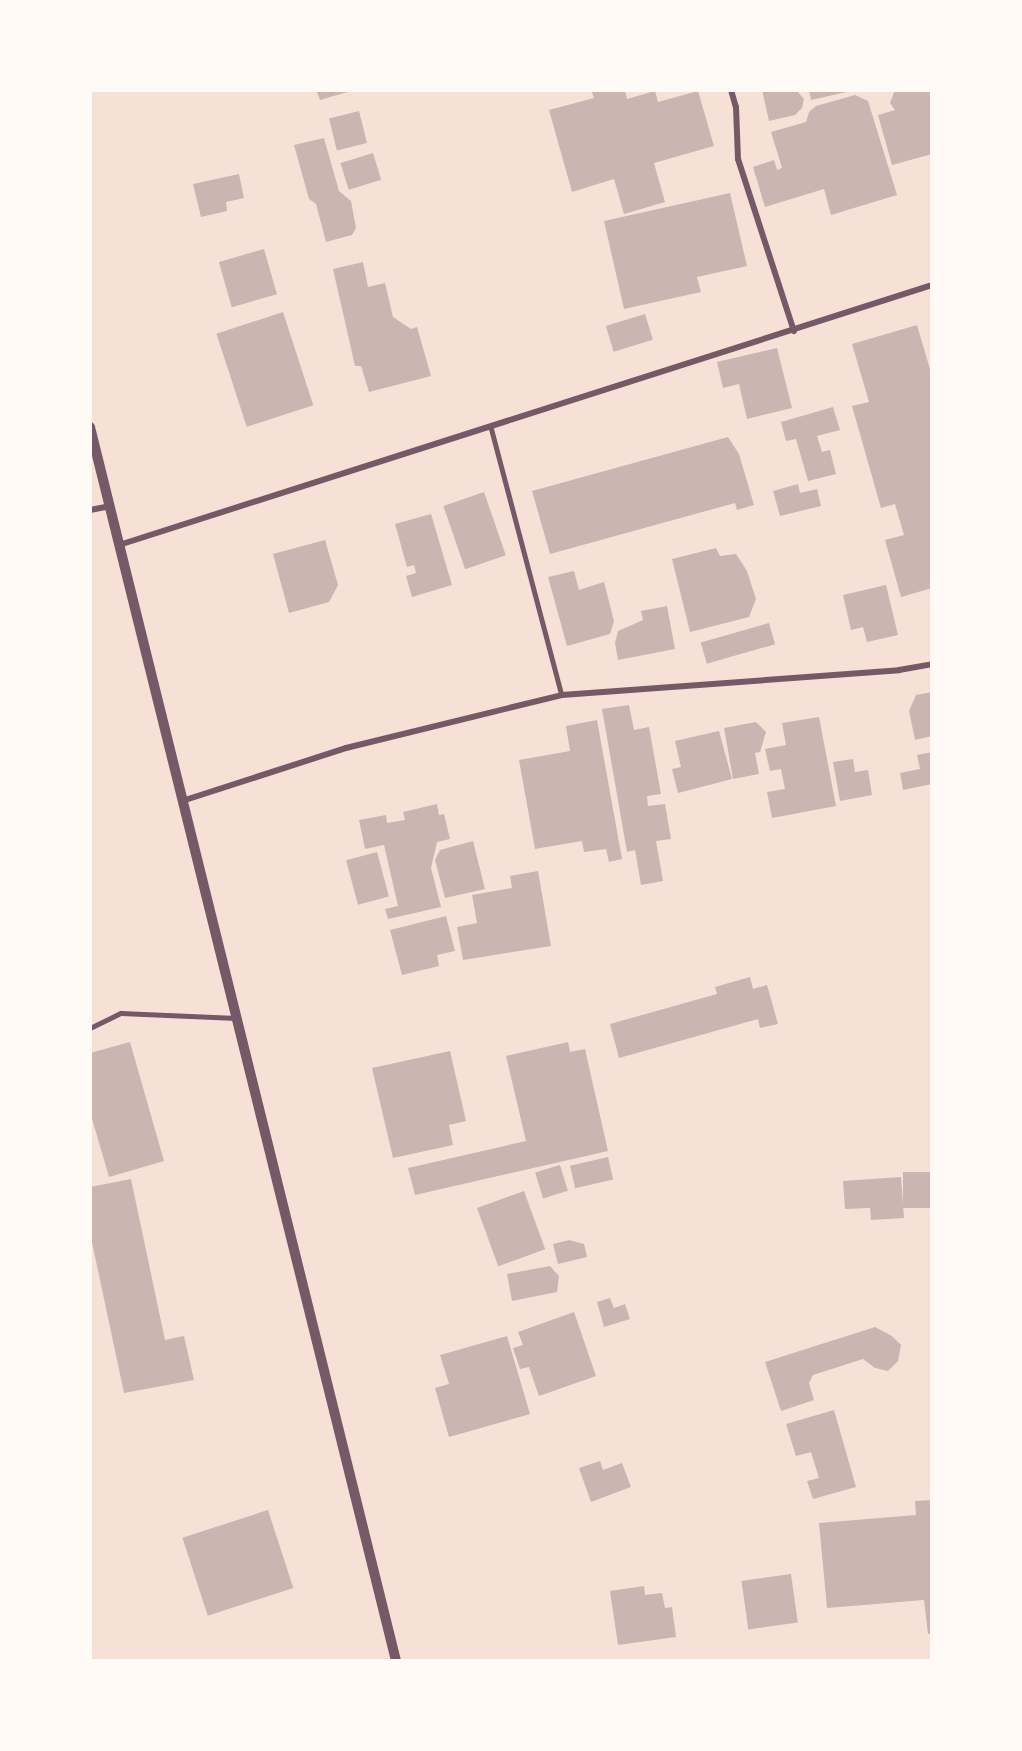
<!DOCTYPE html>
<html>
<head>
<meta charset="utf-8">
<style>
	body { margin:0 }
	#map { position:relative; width:1022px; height:1751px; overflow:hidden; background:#f7e1d7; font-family:Helvetica,sans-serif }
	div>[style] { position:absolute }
	.building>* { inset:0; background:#ccb4b1; transform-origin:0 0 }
	.service>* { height:4.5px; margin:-2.25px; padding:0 2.25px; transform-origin:2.25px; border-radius:2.25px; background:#755966 }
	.minor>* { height:6px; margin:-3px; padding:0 3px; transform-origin:3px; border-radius:3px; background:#755966 }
	.tertiary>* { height:10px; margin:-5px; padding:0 5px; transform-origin:5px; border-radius:5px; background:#755966 }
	span { translate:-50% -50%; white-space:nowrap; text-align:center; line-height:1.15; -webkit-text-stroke:6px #fffaf5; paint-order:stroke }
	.frame { position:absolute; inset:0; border:92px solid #fffaf5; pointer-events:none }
</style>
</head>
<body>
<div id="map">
	<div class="building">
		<i style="clip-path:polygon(316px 90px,351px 90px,351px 91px,320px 100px)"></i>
		<i style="clip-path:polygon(591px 90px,625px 90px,627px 99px,655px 91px,658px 102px,698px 91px,714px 146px,654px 163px,665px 202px,624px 214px,614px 179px,572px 192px,549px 110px,594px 98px)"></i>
		<i style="clip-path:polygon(762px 90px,796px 90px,804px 99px,802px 108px,795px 115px,769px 121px)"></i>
		<i style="clip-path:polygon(809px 90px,851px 90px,851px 91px,811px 100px)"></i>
		<i style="clip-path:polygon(895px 90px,931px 90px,932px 154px,892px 165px,878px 115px,895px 110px,890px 103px)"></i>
		<i style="clip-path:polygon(855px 95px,868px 101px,897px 195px,831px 215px,824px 189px,765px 207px,753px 167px,774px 160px,777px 170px,782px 168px,771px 132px,806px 122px,809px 112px,816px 106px)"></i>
		<i style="left:359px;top:111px;width:33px;height:31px;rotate:76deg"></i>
		<i style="clip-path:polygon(324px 138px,339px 191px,351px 201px,356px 228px,352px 235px,326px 242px,316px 204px,309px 199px,294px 145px)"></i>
		<i style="left:373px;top:153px;width:28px;height:34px;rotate:73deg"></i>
		<i style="clip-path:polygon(239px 174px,244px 198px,226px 202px,227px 211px,201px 217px,193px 184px)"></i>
		<i style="clip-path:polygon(730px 193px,747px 266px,697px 277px,701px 292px,624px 309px,604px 221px)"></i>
		<i style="left:264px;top:249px;width:47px;height:47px;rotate:74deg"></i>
		<i style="clip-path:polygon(363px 262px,368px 287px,385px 283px,393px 317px,411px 329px,417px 327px,431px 376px,369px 392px,361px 366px,355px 366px,333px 269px)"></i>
		<i style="left:283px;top:312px;width:98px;height:70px;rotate:72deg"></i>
		<i style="left:645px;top:314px;width:27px;height:41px;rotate:73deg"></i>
		<i style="clip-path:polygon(917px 325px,932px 376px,932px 588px,901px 597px,885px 540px,904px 535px,895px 504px,881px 508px,852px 406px,869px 402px,852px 344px)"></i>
		<i style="clip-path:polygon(777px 348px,792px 408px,747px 419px,739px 384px,723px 388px,717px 362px)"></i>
		<i style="clip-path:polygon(833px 407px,840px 430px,817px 436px,822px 452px,830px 450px,836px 474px,808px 481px,796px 439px,786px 441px,781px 422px)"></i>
		<i style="clip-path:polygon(728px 437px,739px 454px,754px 505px,737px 510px,735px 503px,550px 554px,532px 491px)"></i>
		<i style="clip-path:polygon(798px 484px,800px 493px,817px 489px,821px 506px,780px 516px,773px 491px)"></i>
		<i style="left:484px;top:492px;width:67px;height:43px;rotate:71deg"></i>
		<i style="clip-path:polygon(431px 514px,452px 585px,412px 597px,406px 576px,416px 573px,414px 565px,407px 567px,395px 524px)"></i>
		<i style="clip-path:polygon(325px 540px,338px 585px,329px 602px,289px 613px,273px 554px)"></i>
		<i style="clip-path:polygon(716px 548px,720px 556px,736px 554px,747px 571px,756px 599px,749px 617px,690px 632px,672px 559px)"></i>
		<i style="clip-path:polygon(574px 571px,579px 590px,604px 582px,614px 621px,610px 634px,567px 646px,548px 577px)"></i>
		<i style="clip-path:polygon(886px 585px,898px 635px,867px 642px,863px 627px,851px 630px,843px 595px)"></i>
		<i style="clip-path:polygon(667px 606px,675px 649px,618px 660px,615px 643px,618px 631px,643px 620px,641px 611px)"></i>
		<i style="left:769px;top:623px;width:22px;height:71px;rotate:74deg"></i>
		<i style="clip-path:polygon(932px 692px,932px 736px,915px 740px,909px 711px,916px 695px)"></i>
		<i style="clip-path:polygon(629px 705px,634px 730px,649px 727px,661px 794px,647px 796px,648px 806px,665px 804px,671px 839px,656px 841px,663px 881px,641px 885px,635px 850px,627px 852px,602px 709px)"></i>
		<i style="clip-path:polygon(819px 717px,836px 806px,772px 818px,767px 792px,785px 789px,781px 769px,770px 771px,765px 749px,786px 745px,782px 723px)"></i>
		<i style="clip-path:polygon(597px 720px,622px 859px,609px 862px,606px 849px,584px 852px,582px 841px,535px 849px,519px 760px,570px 751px,566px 726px)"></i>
		<i style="clip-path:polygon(756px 722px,766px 732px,760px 752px,755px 753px,759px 774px,733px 779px,724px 728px)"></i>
		<i style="clip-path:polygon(719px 731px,732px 779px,678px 793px,672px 769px,681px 767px,675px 741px)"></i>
		<i style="clip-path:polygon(932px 752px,932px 784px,903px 790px,900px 773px,920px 769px,917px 755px)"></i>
		<i style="clip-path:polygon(853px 759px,855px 772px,868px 770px,872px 795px,840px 801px,833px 762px)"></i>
		<i style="clip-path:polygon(437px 804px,439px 815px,444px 814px,450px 839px,437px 842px,431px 868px,441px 907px,388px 919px,385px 909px,398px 906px,384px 845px,365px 849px,359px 820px,386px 815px,387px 823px,405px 820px,403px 812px)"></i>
		<i style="clip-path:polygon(473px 841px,485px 889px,445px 898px,435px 860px,440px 850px)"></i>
		<i style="left:377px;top:852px;width:46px;height:32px;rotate:75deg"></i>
		<i style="clip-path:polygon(538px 871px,551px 946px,463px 960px,457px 927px,477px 923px,472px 895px,512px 888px,510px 876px)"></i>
		<i style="clip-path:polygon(446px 916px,455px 951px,437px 955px,439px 966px,402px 975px,390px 930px)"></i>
		<i style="clip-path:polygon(750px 977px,753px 989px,767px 985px,778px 1024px,760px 1028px,758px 1019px,619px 1058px,610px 1024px,717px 994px,715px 987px)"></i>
		<i style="clip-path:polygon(130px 1042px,164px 1161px,109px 1177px,90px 1112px,90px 1053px)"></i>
		<i style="clip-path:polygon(568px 1042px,570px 1052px,585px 1049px,608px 1151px,415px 1195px,408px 1168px,526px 1141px,506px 1056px)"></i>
		<i style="clip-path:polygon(450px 1051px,466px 1121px,449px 1125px,453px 1145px,393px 1158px,372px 1068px)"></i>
		<i style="left:608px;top:1157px;width:23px;height:39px;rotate:77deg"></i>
		<i style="left:560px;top:1165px;width:27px;height:26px;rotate:73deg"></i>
		<i style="left:932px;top:1172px;width:36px;height:29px;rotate:90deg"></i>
		<i style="clip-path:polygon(901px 1177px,904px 1218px,871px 1220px,870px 1208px,845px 1209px,843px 1181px)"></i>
		<i style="clip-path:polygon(131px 1179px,165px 1340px,184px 1336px,194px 1380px,124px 1393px,90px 1233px,90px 1187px)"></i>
		<i style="left:524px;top:1191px;width:62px;height:50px;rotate:70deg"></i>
		<i style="clip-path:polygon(569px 1240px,584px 1244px,587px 1257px,558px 1264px,553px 1244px)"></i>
		<i style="clip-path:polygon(550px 1266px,559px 1276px,557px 1292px,512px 1301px,507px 1274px)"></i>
		<i style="clip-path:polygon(610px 1298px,614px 1308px,625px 1304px,630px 1319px,604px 1327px,597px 1302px)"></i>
		<i style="clip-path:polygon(574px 1312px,596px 1376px,539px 1396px,529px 1367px,520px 1369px,513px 1348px,523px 1345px,518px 1332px)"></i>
		<i style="clip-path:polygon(875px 1327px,892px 1336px,901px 1345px,898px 1361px,888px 1371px,875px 1368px,863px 1359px,813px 1375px,809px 1383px,814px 1400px,781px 1411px,765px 1362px)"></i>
		<i style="clip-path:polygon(507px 1336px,530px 1414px,449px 1437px,435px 1388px,449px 1384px,440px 1355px)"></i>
		<i style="clip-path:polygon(834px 1410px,856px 1487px,813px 1499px,807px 1481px,819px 1478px,811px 1452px,796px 1456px,786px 1424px)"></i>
		<i style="clip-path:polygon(600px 1461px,603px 1470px,622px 1463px,631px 1487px,591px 1502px,579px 1468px)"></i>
		<i style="clip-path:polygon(932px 1500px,932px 1634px,928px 1634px,924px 1600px,827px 1608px,819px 1523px,916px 1515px,915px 1501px)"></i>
		<i style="left:268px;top:1510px;width:82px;height:90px;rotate:72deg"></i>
		<i style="left:791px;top:1574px;width:49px;height:50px;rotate:82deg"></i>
		<i style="clip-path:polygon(644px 1586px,645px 1595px,662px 1593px,665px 1608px,672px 1607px,676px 1637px,618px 1645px,610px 1591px)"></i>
	</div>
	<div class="service">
		<i style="left:491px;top:427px;width:277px;rotate:75.2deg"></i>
		<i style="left:90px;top:1028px;width:34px;rotate:-26deg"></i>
		<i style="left:121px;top:1013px;width:115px;rotate:2.5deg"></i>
	</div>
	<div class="minor">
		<i style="left:731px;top:90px;width:18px;rotate:74deg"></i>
		<i style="left:736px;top:107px;width:52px;rotate:87.8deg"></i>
		<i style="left:738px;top:159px;width:181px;rotate:72deg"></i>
		<i style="left:90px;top:510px;width:20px;rotate:-11deg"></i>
		<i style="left:119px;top:545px;width:854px;rotate:-17.73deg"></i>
		<i style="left:182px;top:801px;width:172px;rotate:-17.9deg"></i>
		<i style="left:346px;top:748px;width:222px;rotate:-13.8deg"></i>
		<i style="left:562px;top:695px;width:338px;rotate:-4.2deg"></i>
		<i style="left:899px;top:670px;width:34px;rotate:-10deg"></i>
	</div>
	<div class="tertiary">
		<i style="left:90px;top:427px;width:1271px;rotate:76.07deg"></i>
	</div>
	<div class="frame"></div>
</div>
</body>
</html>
